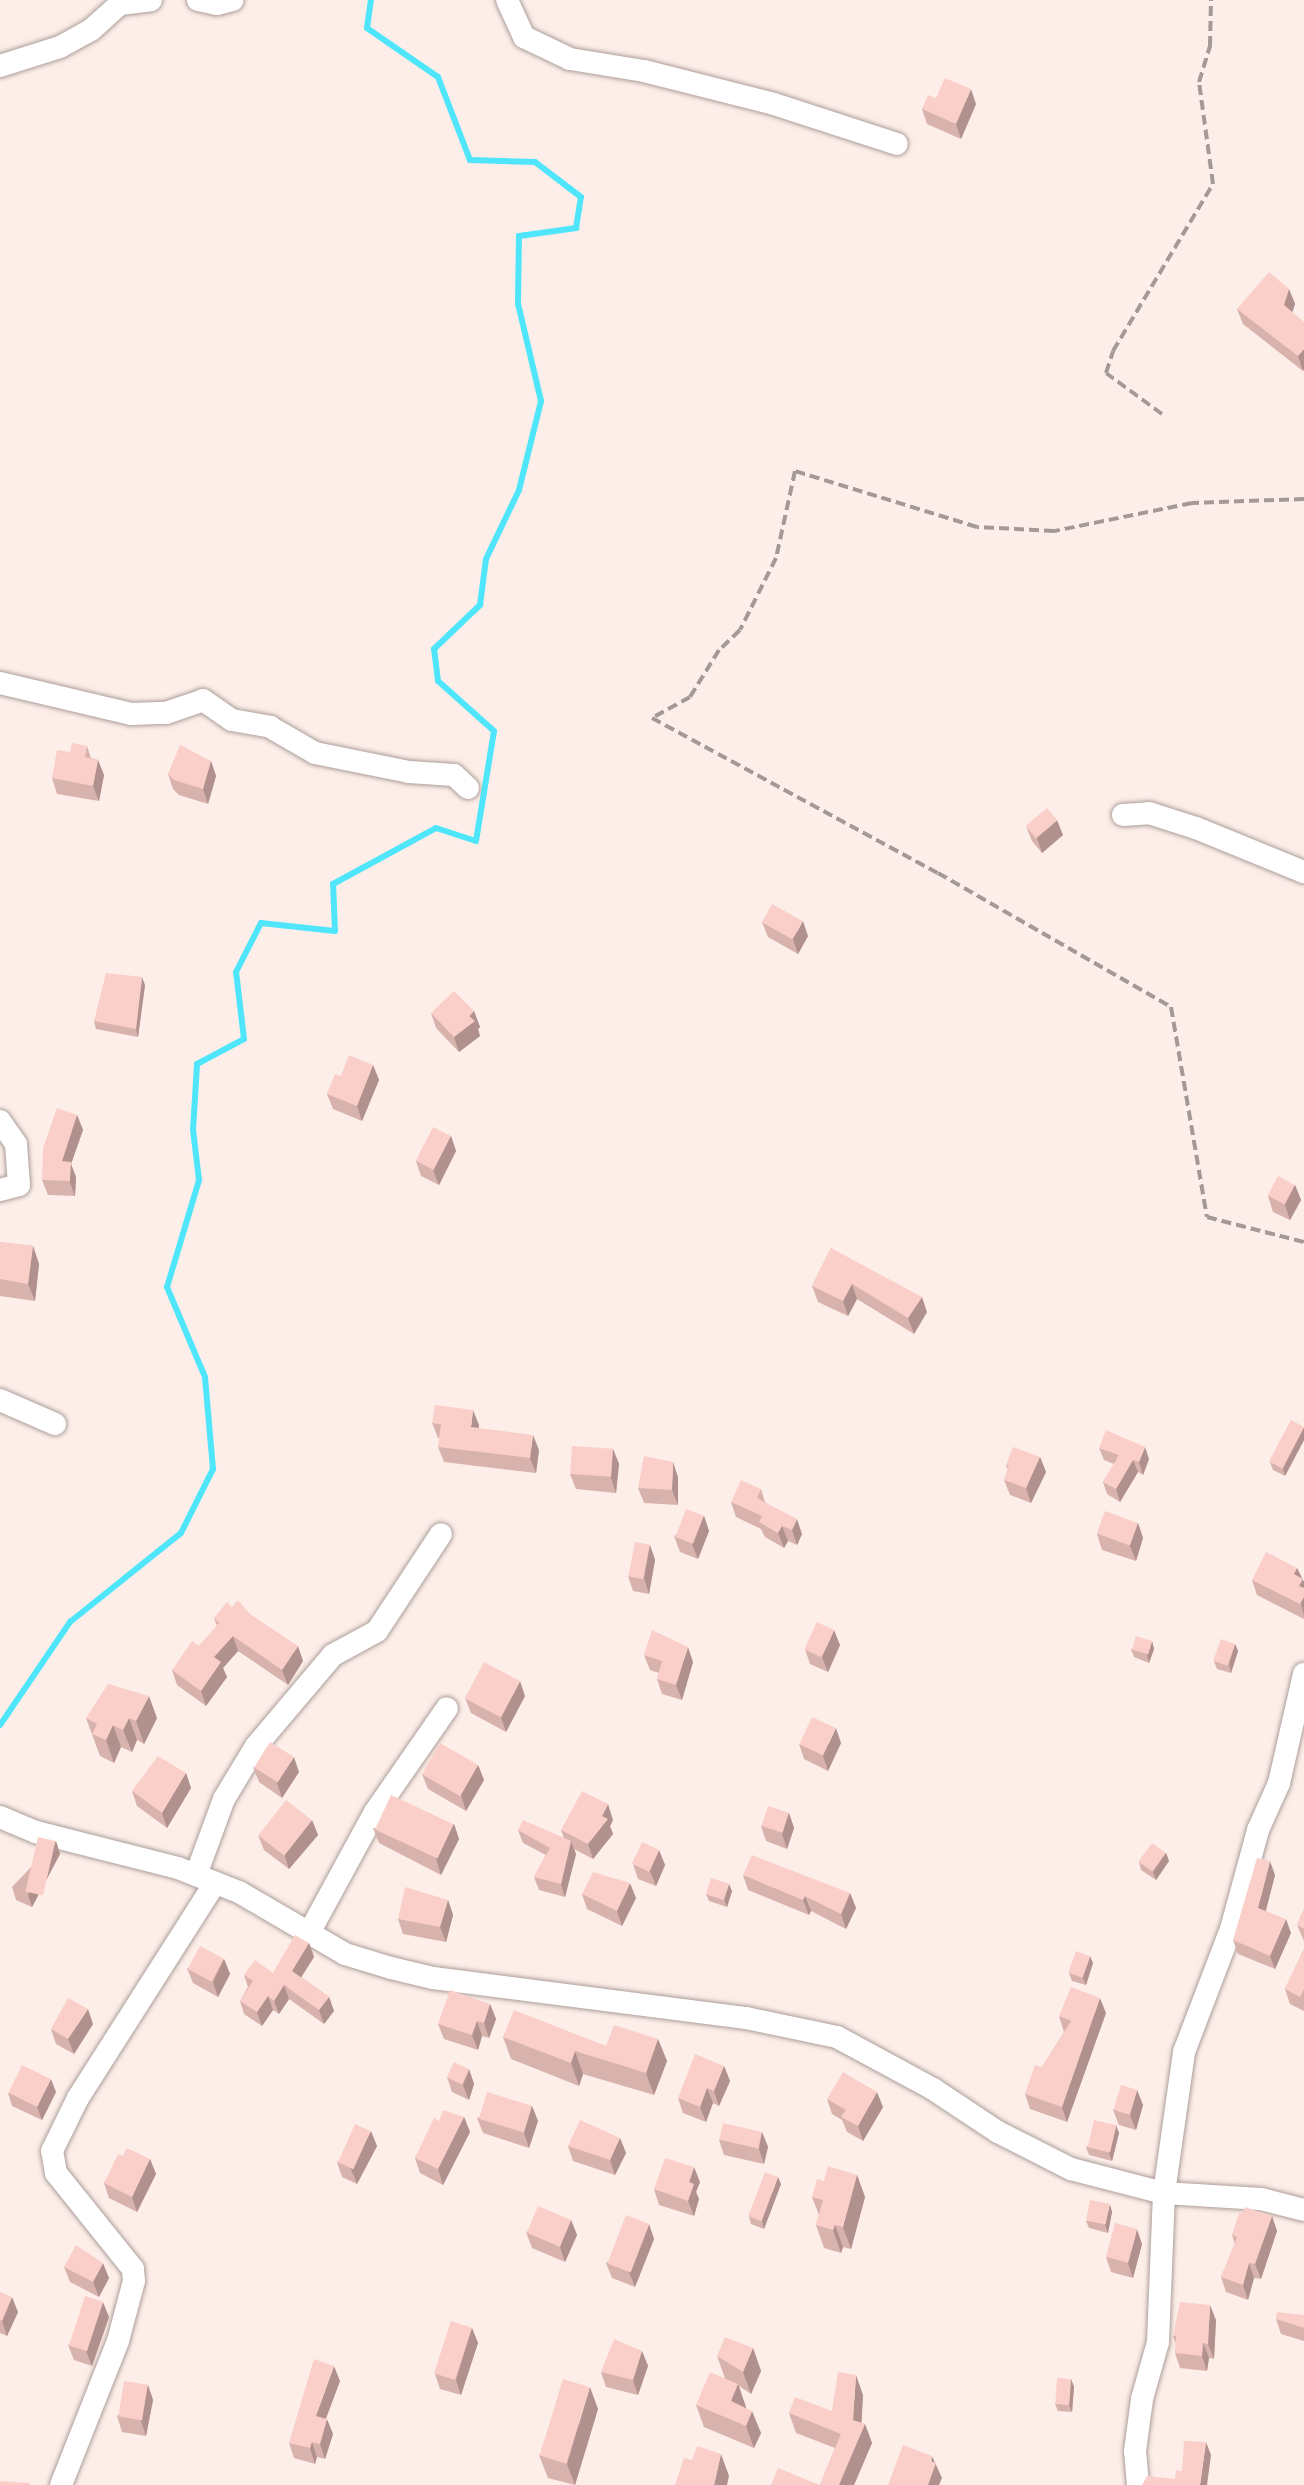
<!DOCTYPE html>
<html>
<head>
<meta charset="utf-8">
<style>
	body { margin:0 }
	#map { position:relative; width:1304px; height:2485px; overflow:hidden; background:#fdeee9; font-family:Figtree,sans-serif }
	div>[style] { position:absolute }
	.stream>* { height:6px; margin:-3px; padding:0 3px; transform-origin:3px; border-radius:3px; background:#4fe6fb }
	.path>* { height:4px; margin-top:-2px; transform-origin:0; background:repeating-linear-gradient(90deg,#a49995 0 10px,transparent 0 15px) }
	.roads { filter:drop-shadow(0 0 2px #ac9e99) drop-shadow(0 0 2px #ac9e99) }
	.minor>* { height:22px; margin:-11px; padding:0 11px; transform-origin:11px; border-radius:11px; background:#fff }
	.wall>* { inset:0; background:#d8b2ad }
	.shaded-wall>* { inset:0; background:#b0918d }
	.building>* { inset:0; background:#fbcfc9; transform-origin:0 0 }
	span { translate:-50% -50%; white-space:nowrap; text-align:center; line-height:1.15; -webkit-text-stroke:10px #fdeee9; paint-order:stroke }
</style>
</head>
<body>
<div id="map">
	<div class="stream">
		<i style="left:0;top:1725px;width:125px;rotate:-55.8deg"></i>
		<i style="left:70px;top:1622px;width:142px;rotate:-38.7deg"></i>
		<i style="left:181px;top:1533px;width:72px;rotate:-63.4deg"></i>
		<i style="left:213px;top:1469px;width:92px;rotate:-95deg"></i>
		<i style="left:205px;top:1377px;width:98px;rotate:-112.9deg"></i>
		<i style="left:167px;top:1287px;width:112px;rotate:-73.3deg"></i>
		<i style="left:199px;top:1180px;width:50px;rotate:-96.8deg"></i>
		<i style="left:193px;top:1130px;width:66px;rotate:-86.5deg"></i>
		<i style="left:197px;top:1064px;width:53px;rotate:-28deg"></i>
		<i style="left:244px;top:1039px;width:67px;rotate:-96.8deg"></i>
		<i style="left:236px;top:972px;width:55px;rotate:-63deg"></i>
		<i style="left:261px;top:923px;width:74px;rotate:6.2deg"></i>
		<i style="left:335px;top:931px;width:47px;rotate:-92.4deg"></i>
		<i style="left:333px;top:884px;width:117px;rotate:-28.5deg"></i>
		<i style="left:436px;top:828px;width:42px;rotate:18deg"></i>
		<i style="left:476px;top:841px;width:111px;rotate:-80.7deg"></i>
		<i style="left:494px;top:731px;width:75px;rotate:-138.2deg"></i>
		<i style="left:438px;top:681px;width:32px;rotate:-97deg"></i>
		<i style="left:434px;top:649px;width:64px;rotate:-43.7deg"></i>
		<i style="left:480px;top:605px;width:46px;rotate:-82.6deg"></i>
		<i style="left:486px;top:559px;width:76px;rotate:-64.4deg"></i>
		<i style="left:519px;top:490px;width:92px;rotate:-76.1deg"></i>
		<i style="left:541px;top:401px;width:100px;rotate:-103.3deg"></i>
		<i style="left:518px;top:304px;width:68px;rotate:-89.2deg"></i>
		<i style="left:519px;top:236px;width:58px;rotate:-8deg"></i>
		<i style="left:576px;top:228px;width:31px;rotate:-81deg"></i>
		<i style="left:581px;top:197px;width:58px;rotate:-142.7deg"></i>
		<i style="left:535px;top:162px;width:65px;rotate:-178.2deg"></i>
		<i style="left:470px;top:160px;width:89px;rotate:-111.1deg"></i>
		<i style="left:438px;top:77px;width:86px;rotate:-145.4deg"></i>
		<i style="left:367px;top:28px;width:28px;rotate:-82deg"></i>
	</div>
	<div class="path">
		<i style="left:1162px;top:414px;width:69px;rotate:-143.8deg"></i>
		<i style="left:1106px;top:373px;width:23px;rotate:-72deg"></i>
		<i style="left:1113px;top:351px;width:195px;rotate:-59.1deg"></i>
		<i style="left:1213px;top:184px;width:103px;rotate:-97.8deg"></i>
		<i style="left:1199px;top:82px;width:38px;rotate:-73deg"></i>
		<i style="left:1210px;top:46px;width:46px;rotate:-88.8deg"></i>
		<i style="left:1304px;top:499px;width:112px;rotate:178deg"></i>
		<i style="left:1192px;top:503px;width:141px;rotate:168.5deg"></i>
		<i style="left:1054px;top:531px;width:77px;rotate:-177deg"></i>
		<i style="left:977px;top:527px;width:190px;rotate:-162.9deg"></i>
		<i style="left:795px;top:471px;width:89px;rotate:102.3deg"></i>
		<i style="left:776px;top:558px;width:80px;rotate:116.6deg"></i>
		<i style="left:740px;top:630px;width:29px;rotate:136deg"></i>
		<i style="left:719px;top:650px;width:55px;rotate:121.7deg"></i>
		<i style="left:690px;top:697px;width:43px;rotate:151.1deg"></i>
		<i style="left:652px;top:718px;width:325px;rotate:28.5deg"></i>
		<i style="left:938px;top:873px;width:269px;rotate:29.9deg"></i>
		<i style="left:1171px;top:1007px;width:213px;rotate:80.3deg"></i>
		<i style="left:1207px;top:1217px;width:100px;rotate:14.5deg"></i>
	</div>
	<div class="roads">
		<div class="minor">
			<i style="left:198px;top:0;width:19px;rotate:12deg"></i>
			<i style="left:217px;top:4px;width:16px;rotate:-14deg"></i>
			<i style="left:507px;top:0;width:41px;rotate:65.3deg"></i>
			<i style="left:524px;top:37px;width:51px;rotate:25.6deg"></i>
			<i style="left:570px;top:59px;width:75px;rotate:9.2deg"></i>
			<i style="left:644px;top:71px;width:134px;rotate:14.2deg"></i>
			<i style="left:774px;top:104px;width:129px;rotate:18deg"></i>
			<i style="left:0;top:66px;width:63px;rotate:-17.6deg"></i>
			<i style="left:60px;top:47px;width:35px;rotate:-29deg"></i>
			<i style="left:91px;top:30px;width:39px;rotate:-42deg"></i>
			<i style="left:120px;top:4px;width:31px;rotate:-7deg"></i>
			<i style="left:0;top:683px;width:135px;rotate:13.3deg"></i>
			<i style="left:131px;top:714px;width:35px;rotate:-2deg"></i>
			<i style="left:166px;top:713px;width:39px;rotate:-19deg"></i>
			<i style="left:203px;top:700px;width:35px;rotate:35deg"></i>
			<i style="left:232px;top:720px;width:39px;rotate:10deg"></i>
			<i style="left:270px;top:727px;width:52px;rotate:30deg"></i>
			<i style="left:315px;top:753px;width:96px;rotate:11.4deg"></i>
			<i style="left:409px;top:772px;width:45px;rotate:3.8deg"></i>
			<i style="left:454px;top:775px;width:19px;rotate:43deg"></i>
			<i style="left:1123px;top:815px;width:26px;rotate:-4deg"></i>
			<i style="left:1149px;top:813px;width:49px;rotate:17.7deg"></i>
			<i style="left:1196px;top:828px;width:117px;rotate:22.2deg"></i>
			<i style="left:0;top:1121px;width:28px;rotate:55deg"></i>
			<i style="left:16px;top:1144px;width:41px;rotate:85.8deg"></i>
			<i style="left:19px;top:1185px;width:20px;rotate:165deg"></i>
			<i style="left:0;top:1400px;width:60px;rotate:23.6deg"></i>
			<i style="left:0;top:1817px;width:39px;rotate:23deg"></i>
			<i style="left:36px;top:1832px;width:146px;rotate:14.2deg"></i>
			<i style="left:178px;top:1868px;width:66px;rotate:21.5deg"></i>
			<i style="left:239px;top:1892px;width:123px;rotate:30.3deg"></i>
			<i style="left:345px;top:1954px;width:48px;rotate:16.9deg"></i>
			<i style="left:391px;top:1968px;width:43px;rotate:13.4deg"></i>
			<i style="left:433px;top:1978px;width:316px;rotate:7.3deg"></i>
			<i style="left:746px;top:2018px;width:93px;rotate:11.8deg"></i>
			<i style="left:837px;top:2037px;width:109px;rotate:28.4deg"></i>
			<i style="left:933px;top:2089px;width:78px;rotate:33.5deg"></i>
			<i style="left:998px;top:2132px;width:82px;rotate:26.9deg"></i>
			<i style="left:1071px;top:2169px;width:96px;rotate:14.5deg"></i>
			<i style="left:1164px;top:2193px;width:97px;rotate:3.5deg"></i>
			<i style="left:1261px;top:2199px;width:44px;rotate:14.3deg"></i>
			<i style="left:196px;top:1875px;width:81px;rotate:-69.8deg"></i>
			<i style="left:224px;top:1799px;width:62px;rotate:-58.9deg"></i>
			<i style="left:256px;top:1746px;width:119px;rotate:-49.8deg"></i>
			<i style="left:333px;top:1655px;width:50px;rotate:-28.6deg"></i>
			<i style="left:377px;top:1631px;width:116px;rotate:-56.6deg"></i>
			<i style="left:309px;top:1933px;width:138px;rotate:-61.4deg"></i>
			<i style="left:375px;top:1812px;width:126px;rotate:-55.3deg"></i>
			<i style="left:61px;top:2485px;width:155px;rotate:-68.4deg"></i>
			<i style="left:118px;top:2341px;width:62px;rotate:-75.1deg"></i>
			<i style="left:134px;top:2281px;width:12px;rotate:-95deg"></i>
			<i style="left:133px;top:2269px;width:123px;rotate:-128.7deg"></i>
			<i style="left:56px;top:2173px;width:22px;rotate:-100deg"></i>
			<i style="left:52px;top:2151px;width:59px;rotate:-63.9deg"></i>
			<i style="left:78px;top:2098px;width:255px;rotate:-57.5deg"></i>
			<i style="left:1138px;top:2485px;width:34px;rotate:-95deg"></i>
			<i style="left:1135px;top:2451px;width:52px;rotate:-82.3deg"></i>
			<i style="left:1142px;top:2399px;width:59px;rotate:-74.3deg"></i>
			<i style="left:1158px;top:2342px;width:149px;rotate:-87.7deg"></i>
			<i style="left:1164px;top:2193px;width:142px;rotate:-81.9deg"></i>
			<i style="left:1184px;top:2052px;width:132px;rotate:-69.1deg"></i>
			<i style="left:1231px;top:1929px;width:103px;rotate:-74.7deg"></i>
			<i style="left:1258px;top:1830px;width:51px;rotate:-65.9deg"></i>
			<i style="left:1279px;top:1783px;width:112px;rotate:-77.1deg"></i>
		</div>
	</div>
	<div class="wall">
		<i style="clip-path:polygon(936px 98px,976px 104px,961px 139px,927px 124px,922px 109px)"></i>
		<i style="clip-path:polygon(1289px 289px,1295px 304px,1292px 312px,1303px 371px,1243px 324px,1237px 309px)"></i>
		<i style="clip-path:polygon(87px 746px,91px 758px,98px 760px,104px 775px,99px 801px,57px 794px,52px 778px,70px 752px)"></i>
		<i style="clip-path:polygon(211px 761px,216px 776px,208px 804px,179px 795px,173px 789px,168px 774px)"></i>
		<i style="clip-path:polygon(1026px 826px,1063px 835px,1042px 853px,1032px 841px)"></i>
		<i style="clip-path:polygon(762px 922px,808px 936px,798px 954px,768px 937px)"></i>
		<i style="clip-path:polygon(145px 985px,138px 1037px,96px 1029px,94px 1021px)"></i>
		<i style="clip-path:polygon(474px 1011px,480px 1027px,478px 1029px,480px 1036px,459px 1052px,436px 1028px,431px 1013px)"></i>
		<i style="clip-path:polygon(373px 1065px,379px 1080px,362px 1121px,333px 1109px,327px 1094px,341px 1076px)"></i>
		<i style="clip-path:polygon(77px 1115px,83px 1130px,71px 1164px,76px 1177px,75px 1196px,48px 1195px,42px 1180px)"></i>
		<i style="clip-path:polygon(451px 1136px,456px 1151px,439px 1185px,421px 1176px,416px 1161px)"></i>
		<i style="clip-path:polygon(1295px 1185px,1301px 1200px,1290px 1220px,1273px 1212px,1268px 1196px)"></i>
		<i style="clip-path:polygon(0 1242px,33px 1246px,39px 1264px,35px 1301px,0 1296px)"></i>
		<i style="clip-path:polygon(831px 1248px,927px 1312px,914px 1334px,857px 1299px,848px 1316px,818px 1302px,812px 1286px)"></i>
		<i style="clip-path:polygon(432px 1423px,479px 1425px,478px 1428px,539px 1450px,536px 1473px,444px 1462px,438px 1447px,440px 1438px,438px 1438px)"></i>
		<i style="clip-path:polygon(1304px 1427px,1304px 1440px,1285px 1476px,1273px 1470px,1270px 1462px)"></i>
		<i style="clip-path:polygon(1099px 1448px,1149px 1459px,1143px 1475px,1138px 1472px,1120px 1502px,1107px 1494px,1103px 1482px,1114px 1464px,1104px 1460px)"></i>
		<i style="clip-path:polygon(613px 1449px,619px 1464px,616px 1493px,576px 1489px,570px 1474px)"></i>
		<i style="clip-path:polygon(1040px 1457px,1046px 1472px,1031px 1503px,1010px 1495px,1004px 1480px,1008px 1470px,1006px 1465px)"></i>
		<i style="clip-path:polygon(678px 1477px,678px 1505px,644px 1503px,638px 1488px)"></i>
		<i style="clip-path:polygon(761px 1489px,765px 1502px,802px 1534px,797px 1545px,788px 1541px,784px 1548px,765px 1537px,761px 1529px,736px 1517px,731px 1502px)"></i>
		<i style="clip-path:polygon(704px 1516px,709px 1531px,698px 1559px,680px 1552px,674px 1536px)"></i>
		<i style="clip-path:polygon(1138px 1523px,1143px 1538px,1136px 1561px,1102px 1550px,1097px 1534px)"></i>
		<i style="clip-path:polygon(650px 1545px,655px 1560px,649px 1594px,633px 1591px,628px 1576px)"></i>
		<i style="clip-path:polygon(1297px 1568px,1304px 1582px,1304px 1619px,1257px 1595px,1252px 1580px)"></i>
		<i style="clip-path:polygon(232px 1607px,250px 1614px,303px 1661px,288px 1685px,238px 1651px,223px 1668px,227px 1677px,206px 1706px,177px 1685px,172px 1670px,199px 1646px,217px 1626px,214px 1618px)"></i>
		<i style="clip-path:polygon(1152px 1641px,1154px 1649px,1149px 1663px,1134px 1657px,1131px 1649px)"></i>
		<i style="clip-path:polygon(1235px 1644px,1238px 1651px,1231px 1673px,1217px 1669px,1214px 1661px)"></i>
		<i style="clip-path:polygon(840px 1645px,828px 1672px,810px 1664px,805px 1649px)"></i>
		<i style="clip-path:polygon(644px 1655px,693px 1662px,682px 1700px,662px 1694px,657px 1679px,659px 1673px,650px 1670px)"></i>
		<i style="clip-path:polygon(525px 1696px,506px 1732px,471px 1713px,465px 1698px)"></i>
		<i style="clip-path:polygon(86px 1718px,157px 1718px,144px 1744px,137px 1740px,132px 1752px,121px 1747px,114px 1763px,100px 1756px)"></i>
		<i style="clip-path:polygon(841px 1743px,828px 1771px,804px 1759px,799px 1744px)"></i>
		<i style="clip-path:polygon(478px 1765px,484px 1780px,466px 1811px,428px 1789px,422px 1774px)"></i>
		<i style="clip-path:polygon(253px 1767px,299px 1772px,282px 1798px,259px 1782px)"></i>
		<i style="clip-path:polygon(186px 1773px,191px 1788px,167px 1828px,137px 1806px,132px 1791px)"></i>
		<i style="clip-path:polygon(789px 1813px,794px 1828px,787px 1849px,766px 1841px,761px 1826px)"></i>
		<i style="clip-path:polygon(312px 1820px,318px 1835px,289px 1869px,264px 1850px,258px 1835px)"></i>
		<i style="clip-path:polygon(613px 1820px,610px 1826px,613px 1834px,593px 1859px,574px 1849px,576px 1854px,565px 1897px,539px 1890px,534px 1877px,546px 1855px,523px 1843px,518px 1830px,564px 1838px,561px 1830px)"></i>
		<i style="clip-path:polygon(454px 1824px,459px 1839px,441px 1875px,379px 1843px,373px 1828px)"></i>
		<i style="clip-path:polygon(56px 1841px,60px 1854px,32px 1907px,16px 1900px,12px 1887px)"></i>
		<i style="clip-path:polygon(659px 1850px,665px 1865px,656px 1886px,638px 1879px,633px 1864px)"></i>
		<i style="clip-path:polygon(1166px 1853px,1169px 1861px,1156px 1880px,1141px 1870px,1139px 1862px)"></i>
		<i style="clip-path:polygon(743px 1875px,850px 1893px,856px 1908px,846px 1929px,811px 1911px,809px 1915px,748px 1890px)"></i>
		<i style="clip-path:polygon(1275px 1875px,1266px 1911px,1291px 1933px,1275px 1969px,1238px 1954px,1233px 1940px)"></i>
		<i style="clip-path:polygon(732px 1891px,727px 1907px,709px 1901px,706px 1894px)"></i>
		<i style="clip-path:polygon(582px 1894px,636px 1898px,622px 1926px,587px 1909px)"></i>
		<i style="clip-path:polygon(448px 1900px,453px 1915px,446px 1942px,403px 1934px,398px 1919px)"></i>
		<i style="clip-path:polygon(1304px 1909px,1304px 1941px,1297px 1925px)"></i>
		<i style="clip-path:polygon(309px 1943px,314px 1957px,301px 1977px,329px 1997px,334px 2011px,324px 2024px,289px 1999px,279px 2014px,273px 2010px,262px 2026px,244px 2014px,240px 2001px,248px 1987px,244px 1975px,273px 1973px)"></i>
		<i style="clip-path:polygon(1304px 1949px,1304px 2011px,1290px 2004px,1285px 1989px)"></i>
		<i style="clip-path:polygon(224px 1959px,230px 1974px,218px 1997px,193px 1983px,187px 1968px)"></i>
		<i style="clip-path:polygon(1093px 1963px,1086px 1985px,1072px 1981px,1069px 1973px)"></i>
		<i style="clip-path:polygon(490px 2004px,496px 2019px,489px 2038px,482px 2036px,478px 2050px,444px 2039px,438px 2024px)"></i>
		<i style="clip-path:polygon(1106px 2013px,1067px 2122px,1030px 2109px,1025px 2094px,1064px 2032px,1059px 2016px)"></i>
		<i style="clip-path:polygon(93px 2024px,74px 2054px,56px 2044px,51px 2029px)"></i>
		<i style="clip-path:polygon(503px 2037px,606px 2046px,658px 2039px,667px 2061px,654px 2095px,583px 2074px,579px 2086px,511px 2059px)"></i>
		<i style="clip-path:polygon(724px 2066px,730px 2081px,719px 2106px,713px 2103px,706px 2122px,683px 2113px,678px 2098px)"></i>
		<i style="clip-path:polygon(469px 2069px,474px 2084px,469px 2100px,452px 2092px,447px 2077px)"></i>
		<i style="clip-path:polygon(1137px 2090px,1143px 2105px,1136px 2130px,1119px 2125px,1113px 2110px)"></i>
		<i style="clip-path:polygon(56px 2092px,42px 2120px,12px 2106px,8px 2093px)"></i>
		<i style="clip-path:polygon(827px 2099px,883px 2107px,863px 2141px,847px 2132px,842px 2120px,832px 2114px)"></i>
		<i style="clip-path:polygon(532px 2106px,538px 2121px,529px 2148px,483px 2133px,477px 2118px)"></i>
		<i style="clip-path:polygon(464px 2117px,470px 2132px,443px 2185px,420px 2173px,415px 2158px,439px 2121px)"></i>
		<i style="clip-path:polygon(1116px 2125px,1119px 2133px,1112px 2161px,1089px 2155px,1086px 2147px)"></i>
		<i style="clip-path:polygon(762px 2132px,768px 2147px,764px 2164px,724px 2155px,719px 2140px)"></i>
		<i style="clip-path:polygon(620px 2138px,626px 2153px,615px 2175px,573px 2161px,568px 2146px)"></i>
		<i style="clip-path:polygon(377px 2146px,357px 2184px,342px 2177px,337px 2162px)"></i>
		<i style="clip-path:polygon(123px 2156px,150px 2159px,156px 2174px,137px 2212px,109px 2198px,104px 2183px)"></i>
		<i style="clip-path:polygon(857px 2175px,865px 2197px,851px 2249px,843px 2247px,841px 2253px,824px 2248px,816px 2225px,819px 2215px,812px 2197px,824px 2181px)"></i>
		<i style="clip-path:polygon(700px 2182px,696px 2192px,699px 2199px,694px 2216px,659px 2205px,654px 2189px)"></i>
		<i style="clip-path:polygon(781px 2184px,764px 2229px,751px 2224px,749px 2216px)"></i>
		<i style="clip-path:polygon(1112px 2212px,1108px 2233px,1089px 2228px,1086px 2221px)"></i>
		<i style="clip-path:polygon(1242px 2214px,1272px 2216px,1277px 2231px,1261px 2279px,1254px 2278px,1248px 2300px,1226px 2292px,1221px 2277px,1235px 2244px,1232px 2235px)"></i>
		<i style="clip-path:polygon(571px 2220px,577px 2235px,565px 2262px,532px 2248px,526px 2232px)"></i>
		<i style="clip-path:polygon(649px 2224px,654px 2239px,635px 2287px,612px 2278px,606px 2263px)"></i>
		<i style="clip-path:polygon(1142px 2244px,1133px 2278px,1111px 2272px,1106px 2257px)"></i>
		<i style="clip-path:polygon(64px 2267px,109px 2278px,99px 2297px,70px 2282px)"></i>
		<i style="clip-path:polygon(0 2292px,18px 2312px,7px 2336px,0 2333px)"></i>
		<i style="clip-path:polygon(1304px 2315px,1304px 2341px,1281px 2334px,1276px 2319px)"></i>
		<i style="clip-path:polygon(109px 2317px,92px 2366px,74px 2360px,68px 2345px)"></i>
		<i style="clip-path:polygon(1216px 2320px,1214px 2359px,1209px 2358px,1207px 2371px,1180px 2368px,1175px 2353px,1176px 2344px,1173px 2336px)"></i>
		<i style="clip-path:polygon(472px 2328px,478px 2343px,461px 2395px,440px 2389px,435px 2374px)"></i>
		<i style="clip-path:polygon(753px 2348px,761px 2371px,751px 2394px,739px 2386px,746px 2408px,761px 2433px,754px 2448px,704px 2427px,696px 2405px,725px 2378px,717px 2356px)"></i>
		<i style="clip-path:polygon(642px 2351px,648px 2366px,638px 2395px,606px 2387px,601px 2372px)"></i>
		<i style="clip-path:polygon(1071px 2379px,1074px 2387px,1072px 2412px,1058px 2411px,1055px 2404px)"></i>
		<i style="clip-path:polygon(340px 2381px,326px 2419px,333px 2434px,325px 2459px,317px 2457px,315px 2464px,294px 2458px,289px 2443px)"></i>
		<i style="clip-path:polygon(148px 2385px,153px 2400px,146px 2436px,122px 2432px,117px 2416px)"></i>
		<i style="clip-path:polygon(863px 2395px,861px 2423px,865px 2424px,872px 2443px,854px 2485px,771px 2485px,820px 2485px,835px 2448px,796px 2433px,789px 2413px,832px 2411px)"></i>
		<i style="clip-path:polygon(598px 2409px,575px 2485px,548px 2478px,539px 2455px)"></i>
	</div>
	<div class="shaded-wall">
		<i style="clip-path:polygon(971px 89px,976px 104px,961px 139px,956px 124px)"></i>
		<i style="clip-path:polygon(1289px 289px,1295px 304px,1290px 320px,1284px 305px)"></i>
		<i style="clip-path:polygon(1304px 349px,1304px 370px,1303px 371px,1298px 356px)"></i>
		<i style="clip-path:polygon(98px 760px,104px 775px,99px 801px,93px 786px)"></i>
		<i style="clip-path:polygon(211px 761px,216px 776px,208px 804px,203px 789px)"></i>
		<i style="clip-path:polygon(1057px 820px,1063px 835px,1042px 853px,1037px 838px)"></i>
		<i style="clip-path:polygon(803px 921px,808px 936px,798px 954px,793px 939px)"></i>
		<i style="clip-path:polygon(142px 977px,145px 985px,138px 1037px,136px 1029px)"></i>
		<i style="clip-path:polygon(474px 1011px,480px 1027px,478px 1029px,480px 1036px,459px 1052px,454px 1037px)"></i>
		<i style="clip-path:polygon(373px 1065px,379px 1080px,362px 1121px,357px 1106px)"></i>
		<i style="clip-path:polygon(77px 1115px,83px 1130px,71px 1164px,76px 1177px,75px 1196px,62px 1161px)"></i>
		<i style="clip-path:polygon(451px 1136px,456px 1151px,439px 1185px,433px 1170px)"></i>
		<i style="clip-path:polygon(1295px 1185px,1301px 1200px,1290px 1220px,1285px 1205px)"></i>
		<i style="clip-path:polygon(33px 1246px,39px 1264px,35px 1301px,28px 1284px)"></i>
		<i style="clip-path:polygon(852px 1284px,857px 1299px,848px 1316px,843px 1301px)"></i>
		<i style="clip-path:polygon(922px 1297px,927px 1312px,914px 1334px,908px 1318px)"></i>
		<i style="clip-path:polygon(473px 1410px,479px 1425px,476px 1442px,471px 1427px)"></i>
		<i style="clip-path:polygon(1304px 1427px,1304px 1440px,1285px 1476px,1283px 1469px)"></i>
		<i style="clip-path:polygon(533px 1435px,539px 1450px,536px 1473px,530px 1458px)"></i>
		<i style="clip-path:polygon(1145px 1447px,1149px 1459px,1143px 1475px,1139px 1462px)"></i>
		<i style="clip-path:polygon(613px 1449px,619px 1464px,616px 1493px,611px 1478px)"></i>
		<i style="clip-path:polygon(1040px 1457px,1046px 1472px,1031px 1503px,1026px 1488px)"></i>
		<i style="clip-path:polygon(1133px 1460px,1138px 1472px,1120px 1502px,1116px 1489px)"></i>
		<i style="clip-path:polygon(673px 1462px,678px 1477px,678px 1505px,672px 1490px)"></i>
		<i style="clip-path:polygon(704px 1516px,709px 1531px,698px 1559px,692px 1544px)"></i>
		<i style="clip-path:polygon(797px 1519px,802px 1534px,797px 1545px,792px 1530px)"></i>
		<i style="clip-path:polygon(1138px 1523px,1143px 1538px,1136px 1561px,1130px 1546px)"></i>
		<i style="clip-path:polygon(782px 1526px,788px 1541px,784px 1548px,778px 1533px)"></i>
		<i style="clip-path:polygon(650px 1545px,655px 1560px,649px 1594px,644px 1578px)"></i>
		<i style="clip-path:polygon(1297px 1568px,1304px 1582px,1304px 1615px,1294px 1574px)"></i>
		<i style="clip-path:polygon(834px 1630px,840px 1645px,828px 1672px,822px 1657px)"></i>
		<i style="clip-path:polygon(233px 1636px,238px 1651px,223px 1668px,227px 1677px,206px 1706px,201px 1691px,214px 1657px)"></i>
		<i style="clip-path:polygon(1152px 1641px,1154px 1649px,1149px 1663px,1147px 1655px)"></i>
		<i style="clip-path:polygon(1235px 1644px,1238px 1651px,1231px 1673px,1229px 1665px)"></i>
		<i style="clip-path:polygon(298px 1646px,303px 1661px,288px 1685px,282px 1670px)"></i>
		<i style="clip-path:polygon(688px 1647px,693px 1662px,682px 1700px,676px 1685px)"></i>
		<i style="clip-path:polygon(520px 1681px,525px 1696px,506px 1732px,501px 1717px)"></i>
		<i style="clip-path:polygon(149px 1696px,157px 1718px,144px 1744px,136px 1721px)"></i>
		<i style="clip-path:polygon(129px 1718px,137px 1740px,132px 1752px,123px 1730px)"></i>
		<i style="clip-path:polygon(113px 1725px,121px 1747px,114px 1763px,106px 1740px)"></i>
		<i style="clip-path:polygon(836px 1728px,841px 1743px,828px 1771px,823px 1756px)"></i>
		<i style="clip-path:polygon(294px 1757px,299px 1772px,282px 1798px,277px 1783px)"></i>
		<i style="clip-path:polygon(478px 1765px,484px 1780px,466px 1811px,461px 1795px)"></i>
		<i style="clip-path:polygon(186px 1773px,191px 1788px,167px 1828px,162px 1813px)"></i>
		<i style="clip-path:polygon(608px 1804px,613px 1820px,610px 1826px,613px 1834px,593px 1859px,588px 1844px)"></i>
		<i style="clip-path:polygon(789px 1813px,794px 1828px,787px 1849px,782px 1834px)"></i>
		<i style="clip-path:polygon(312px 1820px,318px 1835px,289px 1869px,284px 1854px)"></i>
		<i style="clip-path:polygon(454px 1824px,459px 1839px,441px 1875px,436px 1859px)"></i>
		<i style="clip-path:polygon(56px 1841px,60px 1854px,32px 1907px,28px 1895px)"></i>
		<i style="clip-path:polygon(571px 1841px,576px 1854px,565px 1897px,561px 1884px)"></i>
		<i style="clip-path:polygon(659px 1850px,665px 1865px,656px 1886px,650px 1871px)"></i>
		<i style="clip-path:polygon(1166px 1853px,1169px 1861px,1156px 1880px,1153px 1872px)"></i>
		<i style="clip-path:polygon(1270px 1861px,1275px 1875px,1263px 1921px,1258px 1908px)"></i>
		<i style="clip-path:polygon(630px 1883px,636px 1898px,622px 1926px,617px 1911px)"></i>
		<i style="clip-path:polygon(729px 1884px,732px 1891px,727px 1907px,724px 1899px)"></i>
		<i style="clip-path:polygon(850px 1893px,856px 1908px,846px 1929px,841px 1914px)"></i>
		<i style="clip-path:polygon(805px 1896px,811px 1911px,809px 1915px,803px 1900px)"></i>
		<i style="clip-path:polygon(448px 1900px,453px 1915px,446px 1942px,440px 1927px)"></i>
		<i style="clip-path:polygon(1286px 1919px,1291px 1933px,1275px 1969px,1270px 1956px)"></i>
		<i style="clip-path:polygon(309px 1943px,314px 1957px,297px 1984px,292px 1971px)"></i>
		<i style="clip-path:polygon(1090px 1956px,1093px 1963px,1086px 1985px,1083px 1978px)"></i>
		<i style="clip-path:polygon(224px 1959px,230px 1974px,218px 1997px,213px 1982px)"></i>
		<i style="clip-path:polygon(284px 1985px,289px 1999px,279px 2014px,274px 2001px)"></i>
		<i style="clip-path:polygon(268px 1996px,273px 2010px,262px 2026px,257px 2012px)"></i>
		<i style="clip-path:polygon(329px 1997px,334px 2011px,324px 2024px,319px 2010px)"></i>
		<i style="clip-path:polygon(1100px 1998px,1106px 2013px,1067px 2122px,1062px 2107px)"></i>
		<i style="clip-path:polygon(490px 2004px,496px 2019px,489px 2038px,484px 2023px)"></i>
		<i style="clip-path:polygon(88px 2009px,93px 2024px,74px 2054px,68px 2039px)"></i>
		<i style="clip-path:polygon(477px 2021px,482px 2036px,478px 2050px,472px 2035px)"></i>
		<i style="clip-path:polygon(658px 2039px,667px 2061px,654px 2095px,646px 2073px)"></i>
		<i style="clip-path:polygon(575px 2051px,583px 2074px,579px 2086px,571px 2063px)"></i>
		<i style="clip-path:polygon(724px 2066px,730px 2081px,719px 2106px,714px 2091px)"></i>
		<i style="clip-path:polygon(469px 2069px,474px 2084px,469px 2100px,463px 2085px)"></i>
		<i style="clip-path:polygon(51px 2079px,56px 2092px,42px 2120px,37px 2107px)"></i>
		<i style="clip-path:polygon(707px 2088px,713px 2103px,706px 2122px,700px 2107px)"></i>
		<i style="clip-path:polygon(1137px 2090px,1143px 2105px,1136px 2130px,1130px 2115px)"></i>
		<i style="clip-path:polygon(877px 2092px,883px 2107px,863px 2141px,858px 2126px)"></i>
		<i style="clip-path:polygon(532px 2106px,538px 2121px,529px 2148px,524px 2133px)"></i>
		<i style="clip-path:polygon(464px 2117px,470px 2132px,443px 2185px,438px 2169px)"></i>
		<i style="clip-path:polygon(1116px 2125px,1119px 2133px,1112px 2161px,1109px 2153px)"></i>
		<i style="clip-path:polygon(371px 2131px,377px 2146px,357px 2184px,351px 2169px)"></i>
		<i style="clip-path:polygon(762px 2132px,768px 2147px,764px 2164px,759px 2149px)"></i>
		<i style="clip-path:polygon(620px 2138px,626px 2153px,615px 2175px,610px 2160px)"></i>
		<i style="clip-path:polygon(150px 2159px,156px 2174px,137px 2212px,132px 2197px)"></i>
		<i style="clip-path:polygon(694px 2167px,700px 2182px,696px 2192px,699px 2199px,694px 2216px,688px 2201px,689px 2182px)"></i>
		<i style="clip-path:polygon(857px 2175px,865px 2197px,851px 2249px,843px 2227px)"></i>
		<i style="clip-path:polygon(778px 2177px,781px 2184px,764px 2229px,762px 2221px)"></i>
		<i style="clip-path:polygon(1110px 2204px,1112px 2212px,1108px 2233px,1105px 2225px)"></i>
		<i style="clip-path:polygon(1272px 2216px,1277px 2231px,1261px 2279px,1255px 2264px)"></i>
		<i style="clip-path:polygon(571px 2220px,577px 2235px,565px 2262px,560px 2247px)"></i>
		<i style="clip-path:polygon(649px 2224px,654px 2239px,635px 2287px,629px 2272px)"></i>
		<i style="clip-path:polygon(835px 2225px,843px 2247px,841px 2253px,833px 2230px)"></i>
		<i style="clip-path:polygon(1137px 2229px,1142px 2244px,1133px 2278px,1128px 2263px)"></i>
		<i style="clip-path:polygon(103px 2263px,109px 2278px,99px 2297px,93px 2282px)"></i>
		<i style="clip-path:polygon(1249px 2263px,1254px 2278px,1248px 2300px,1243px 2285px)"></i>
		<i style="clip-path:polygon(12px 2297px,18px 2312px,7px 2336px,2px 2321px)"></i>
		<i style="clip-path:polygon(103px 2302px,109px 2317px,92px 2366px,86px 2351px)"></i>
		<i style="clip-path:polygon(1210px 2305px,1216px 2320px,1214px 2359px,1208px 2344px)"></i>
		<i style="clip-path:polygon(472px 2328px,478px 2343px,461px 2395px,456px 2380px)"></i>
		<i style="clip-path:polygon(1203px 2343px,1209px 2358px,1207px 2371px,1202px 2356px)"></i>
		<i style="clip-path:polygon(753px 2348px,761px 2371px,751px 2394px,743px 2372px)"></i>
		<i style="clip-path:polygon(642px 2351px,648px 2366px,638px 2395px,633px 2380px)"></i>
		<i style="clip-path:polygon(334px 2366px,340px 2381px,321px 2431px,316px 2416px)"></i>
		<i style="clip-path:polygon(856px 2375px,863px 2395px,861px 2433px,865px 2424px,872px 2443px,854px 2485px,839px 2485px,853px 2420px)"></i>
		<i style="clip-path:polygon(1071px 2379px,1074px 2387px,1072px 2412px,1069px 2405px)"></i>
		<i style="clip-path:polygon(738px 2384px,746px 2407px,739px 2424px,731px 2401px)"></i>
		<i style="clip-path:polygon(148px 2385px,153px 2400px,146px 2436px,141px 2421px)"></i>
		<i style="clip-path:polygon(590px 2387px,598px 2409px,575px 2485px,567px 2464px)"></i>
		<i style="clip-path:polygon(752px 2411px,761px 2433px,754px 2448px,746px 2426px)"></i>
		<i style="clip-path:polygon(327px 2419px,333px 2434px,325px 2459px,320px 2444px)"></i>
		<i style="clip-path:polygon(312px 2442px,317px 2457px,315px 2464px,310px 2448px)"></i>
		<i style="clip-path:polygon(1206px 2442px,1211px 2455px,1207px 2485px,1200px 2485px)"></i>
		<i style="clip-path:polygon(721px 2454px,729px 2476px,727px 2485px,714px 2485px)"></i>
		<i style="clip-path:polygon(932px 2456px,942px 2478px,939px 2485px,928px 2485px)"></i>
	</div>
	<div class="building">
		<i style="clip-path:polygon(945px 78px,971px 89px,956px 124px,922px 109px,928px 95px,936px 98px)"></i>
		<i style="clip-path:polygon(1269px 272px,1289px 289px,1284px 305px,1304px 322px,1304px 349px,1298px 356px,1237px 309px)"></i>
		<i style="clip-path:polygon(72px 743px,87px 746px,85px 757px,98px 760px,93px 786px,52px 778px,57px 750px,70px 752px)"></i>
		<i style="clip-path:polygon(180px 745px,211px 761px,203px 789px,174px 780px,168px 774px)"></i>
		<i style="left:1047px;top:808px;width:16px;height:28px;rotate:50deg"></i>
		<i style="left:772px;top:904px;width:35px;height:21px;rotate:29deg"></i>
		<i style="clip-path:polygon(106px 973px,142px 977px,136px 1029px,94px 1021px)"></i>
		<i style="clip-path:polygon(454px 991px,474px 1011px,469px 1016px,475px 1021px,454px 1037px,431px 1013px)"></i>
		<i style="clip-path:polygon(349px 1055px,373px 1065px,357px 1106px,327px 1094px,335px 1074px,341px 1076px)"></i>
		<i style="clip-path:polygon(57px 1108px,77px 1115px,62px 1161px,71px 1162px,70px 1181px,42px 1180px,43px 1148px)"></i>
		<i style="left:433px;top:1127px;width:20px;height:38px;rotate:27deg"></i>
		<i style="left:1278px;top:1176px;width:19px;height:22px;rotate:28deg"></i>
		<i style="clip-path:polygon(0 1242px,33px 1246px,28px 1284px,0 1279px)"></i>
		<i style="clip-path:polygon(831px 1248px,922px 1297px,908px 1318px,852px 1284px,843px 1301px,812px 1286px)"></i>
		<i style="clip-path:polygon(435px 1405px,473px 1410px,471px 1427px,533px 1435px,530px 1458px,438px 1447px,441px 1424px,432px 1423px)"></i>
		<i style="left:1291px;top:1420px;width:15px;height:47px;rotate:28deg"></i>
		<i style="clip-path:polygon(1106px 1430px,1145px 1447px,1139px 1462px,1133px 1460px,1116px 1489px,1103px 1482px,1119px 1455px,1099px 1448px)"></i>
		<i style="left:572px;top:1446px;width:41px;height:28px;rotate:4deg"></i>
		<i style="clip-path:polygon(1013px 1447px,1040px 1457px,1026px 1488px,1004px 1480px,1009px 1466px,1006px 1465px)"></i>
		<i style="clip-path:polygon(644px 1456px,673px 1462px,672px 1490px,638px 1488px)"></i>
		<i style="clip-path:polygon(741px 1480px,761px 1489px,757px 1498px,797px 1519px,792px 1530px,782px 1526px,778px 1533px,759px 1522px,762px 1516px,731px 1502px)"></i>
		<i style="left:686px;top:1509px;width:19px;height:30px;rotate:21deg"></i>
		<i style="left:1105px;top:1511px;width:35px;height:24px;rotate:20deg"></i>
		<i style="left:635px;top:1542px;width:15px;height:35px;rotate:11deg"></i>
		<i style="clip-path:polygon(1266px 1552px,1297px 1568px,1294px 1574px,1303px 1579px,1299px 1586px,1304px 1588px,1304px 1597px,1300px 1604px,1252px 1580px)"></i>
		<i style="clip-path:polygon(238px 1600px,250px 1614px,298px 1646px,282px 1670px,233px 1636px,214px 1657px,221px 1662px,201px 1691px,172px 1670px,192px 1641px,199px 1646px,219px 1623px,214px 1618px,227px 1602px,232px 1607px)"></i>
		<i style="left:817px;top:1622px;width:19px;height:30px;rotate:25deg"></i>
		<i style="clip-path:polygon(652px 1630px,688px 1647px,676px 1685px,657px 1679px,662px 1661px,644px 1655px)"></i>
		<i style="left:1136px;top:1636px;width:17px;height:14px;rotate:17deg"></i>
		<i style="left:1221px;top:1639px;width:15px;height:23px;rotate:20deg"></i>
		<i style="left:484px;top:1662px;width:41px;height:41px;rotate:28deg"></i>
		<i style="clip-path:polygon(108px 1684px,149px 1696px,136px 1721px,129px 1718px,123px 1730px,113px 1725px,106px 1740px,92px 1734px,97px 1724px,86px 1718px)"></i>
		<i style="left:812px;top:1717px;width:26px;height:30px;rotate:25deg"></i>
		<i style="left:270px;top:1742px;width:28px;height:30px;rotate:32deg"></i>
		<i style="left:440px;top:1743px;width:44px;height:36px;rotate:30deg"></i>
		<i style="clip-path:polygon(158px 1756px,186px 1773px,162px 1813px,132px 1791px)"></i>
		<i style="clip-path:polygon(582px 1791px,608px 1804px,602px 1816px,608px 1819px,588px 1844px,561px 1830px)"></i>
		<i style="left:391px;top:1795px;width:69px;height:38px;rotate:25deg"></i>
		<i style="left:286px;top:1800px;width:33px;height:45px;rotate:38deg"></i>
		<i style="left:768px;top:1806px;width:22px;height:21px;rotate:18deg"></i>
		<i style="clip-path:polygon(523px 1820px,571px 1841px,561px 1884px,534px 1877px,550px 1848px,518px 1830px)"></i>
		<i style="left:38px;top:1837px;width:18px;height:56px;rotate:13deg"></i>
		<i style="left:642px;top:1842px;width:19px;height:24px;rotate:25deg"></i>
		<i style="left:1152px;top:1843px;width:17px;height:23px;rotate:36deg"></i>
		<i style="clip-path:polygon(752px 1855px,850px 1893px,841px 1914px,805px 1896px,803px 1900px,743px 1875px)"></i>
		<i style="clip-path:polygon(1257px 1858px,1270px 1861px,1258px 1908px,1286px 1919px,1270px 1956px,1233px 1940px)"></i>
		<i style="clip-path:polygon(593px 1872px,630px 1883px,617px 1911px,582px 1894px)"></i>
		<i style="left:711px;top:1878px;width:19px;height:17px;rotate:18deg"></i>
		<i style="clip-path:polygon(405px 1887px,448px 1900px,440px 1927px,398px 1919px)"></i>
		<i style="clip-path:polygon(1304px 1909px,1304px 1929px,1297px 1925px)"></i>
		<i style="clip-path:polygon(295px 1935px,309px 1943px,292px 1971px,329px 1997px,319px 2010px,284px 1985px,274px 2001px,268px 1996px,257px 2012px,240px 2001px,253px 1981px,244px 1975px,255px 1960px,273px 1973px)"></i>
		<i style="left:200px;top:1946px;width:27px;height:26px;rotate:28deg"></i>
		<i style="clip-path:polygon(1304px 1949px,1304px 1989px,1300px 1997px,1285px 1989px)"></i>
		<i style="left:1076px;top:1951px;width:15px;height:23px;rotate:20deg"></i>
		<i style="clip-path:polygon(1071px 1987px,1100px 1998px,1062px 2107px,1025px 2094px,1035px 2065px,1042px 2067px,1071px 2021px,1059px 2016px)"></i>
		<i style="clip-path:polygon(450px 1990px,490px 2004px,484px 2023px,477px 2021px,472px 2035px,438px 2024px)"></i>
		<i style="clip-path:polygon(68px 1998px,88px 2009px,68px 2039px,51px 2029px)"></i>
		<i style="clip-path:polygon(514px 2010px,606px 2046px,614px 2025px,658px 2039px,646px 2073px,575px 2051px,571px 2063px,503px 2037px)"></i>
		<i style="clip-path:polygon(695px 2054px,724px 2066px,714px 2091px,707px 2088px,700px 2107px,678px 2098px)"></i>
		<i style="left:454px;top:2062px;width:17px;height:17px;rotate:25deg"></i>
		<i style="left:22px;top:2065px;width:32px;height:31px;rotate:26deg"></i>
		<i style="clip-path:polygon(843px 2072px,877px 2092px,858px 2126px,841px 2117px,846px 2110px,827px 2099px)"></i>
		<i style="left:1121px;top:2085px;width:17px;height:26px;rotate:17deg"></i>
		<i style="left:487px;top:2092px;width:47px;height:28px;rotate:17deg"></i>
		<i style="clip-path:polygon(443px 2110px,464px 2117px,438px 2169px,415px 2158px,434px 2118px,439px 2121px)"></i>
		<i style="clip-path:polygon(580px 2120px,620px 2138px,610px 2160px,568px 2146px)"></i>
		<i style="left:1094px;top:2120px;width:23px;height:28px;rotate:13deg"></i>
		<i style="left:723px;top:2123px;width:40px;height:17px;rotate:13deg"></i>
		<i style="left:355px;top:2124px;width:17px;height:42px;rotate:24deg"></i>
		<i style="clip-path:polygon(127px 2148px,150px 2159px,132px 2197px,104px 2183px,118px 2154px,123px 2156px)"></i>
		<i style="clip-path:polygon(665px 2158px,694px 2167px,689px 2182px,694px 2184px,688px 2201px,654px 2189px)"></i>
		<i style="clip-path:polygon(828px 2166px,857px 2175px,843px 2227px,835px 2225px,833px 2230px,816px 2225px,823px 2200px,812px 2197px,817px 2179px,824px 2181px)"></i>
		<i style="left:765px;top:2172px;width:14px;height:47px;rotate:21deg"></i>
		<i style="left:1090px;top:2200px;width:20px;height:21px;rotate:11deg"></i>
		<i style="left:538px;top:2206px;width:36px;height:29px;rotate:23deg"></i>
		<i style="clip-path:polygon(1245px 2207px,1272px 2216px,1255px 2264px,1249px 2263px,1243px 2285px,1221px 2277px,1237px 2237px,1232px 2235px,1239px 2213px,1242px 2214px)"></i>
		<i style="left:626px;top:2215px;width:25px;height:52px;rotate:21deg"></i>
		<i style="left:1115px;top:2223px;width:23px;height:35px;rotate:15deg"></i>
		<i style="clip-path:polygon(76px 2245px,103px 2263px,93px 2282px,64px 2267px)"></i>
		<i style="clip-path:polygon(0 2292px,12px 2297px,2px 2321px,0 2320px)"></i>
		<i style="left:85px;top:2296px;width:19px;height:52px;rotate:18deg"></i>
		<i style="clip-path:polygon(1180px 2302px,1210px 2305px,1208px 2344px,1203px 2343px,1202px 2356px,1175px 2353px,1176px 2336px,1173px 2336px)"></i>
		<i style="clip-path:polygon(1277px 2312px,1304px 2315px,1304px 2328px,1276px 2319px)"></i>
		<i style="left:451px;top:2321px;width:22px;height:55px;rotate:18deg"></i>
		<i style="clip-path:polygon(725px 2337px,753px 2348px,743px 2372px,717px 2356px)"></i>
		<i style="clip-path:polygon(614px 2339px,642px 2351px,633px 2380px,601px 2372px)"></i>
		<i style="clip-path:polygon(314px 2359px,334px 2366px,316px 2416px,327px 2419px,320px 2444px,312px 2442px,310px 2448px,289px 2443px)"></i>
		<i style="clip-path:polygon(710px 2372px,738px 2384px,731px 2401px,752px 2411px,746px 2426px,696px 2405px)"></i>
		<i style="clip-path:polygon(838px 2372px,856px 2375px,853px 2420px,865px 2424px,839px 2485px,771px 2485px,778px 2468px,820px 2485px,841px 2434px,789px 2413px,795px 2397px,832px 2411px)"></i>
		<i style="left:1057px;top:2378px;width:14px;height:26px;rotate:4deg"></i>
		<i style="left:563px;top:2379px;width:28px;height:80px;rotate:17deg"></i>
		<i style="left:124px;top:2381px;width:24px;height:36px;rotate:9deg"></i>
		<i style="clip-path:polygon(1184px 2441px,1206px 2442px,1200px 2485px,1142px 2485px,1147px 2476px,1175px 2479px,1176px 2470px,1182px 2471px)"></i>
		<i style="clip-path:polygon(903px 2445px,932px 2456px,930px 2461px,936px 2463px,928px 2485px,888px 2485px)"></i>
		<i style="clip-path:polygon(697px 2446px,721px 2454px,714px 2485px,675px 2485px,684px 2458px,692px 2460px)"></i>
		<i style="clip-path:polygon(0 2481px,30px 2483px,30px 2485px,0 2485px)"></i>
	</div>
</div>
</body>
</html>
